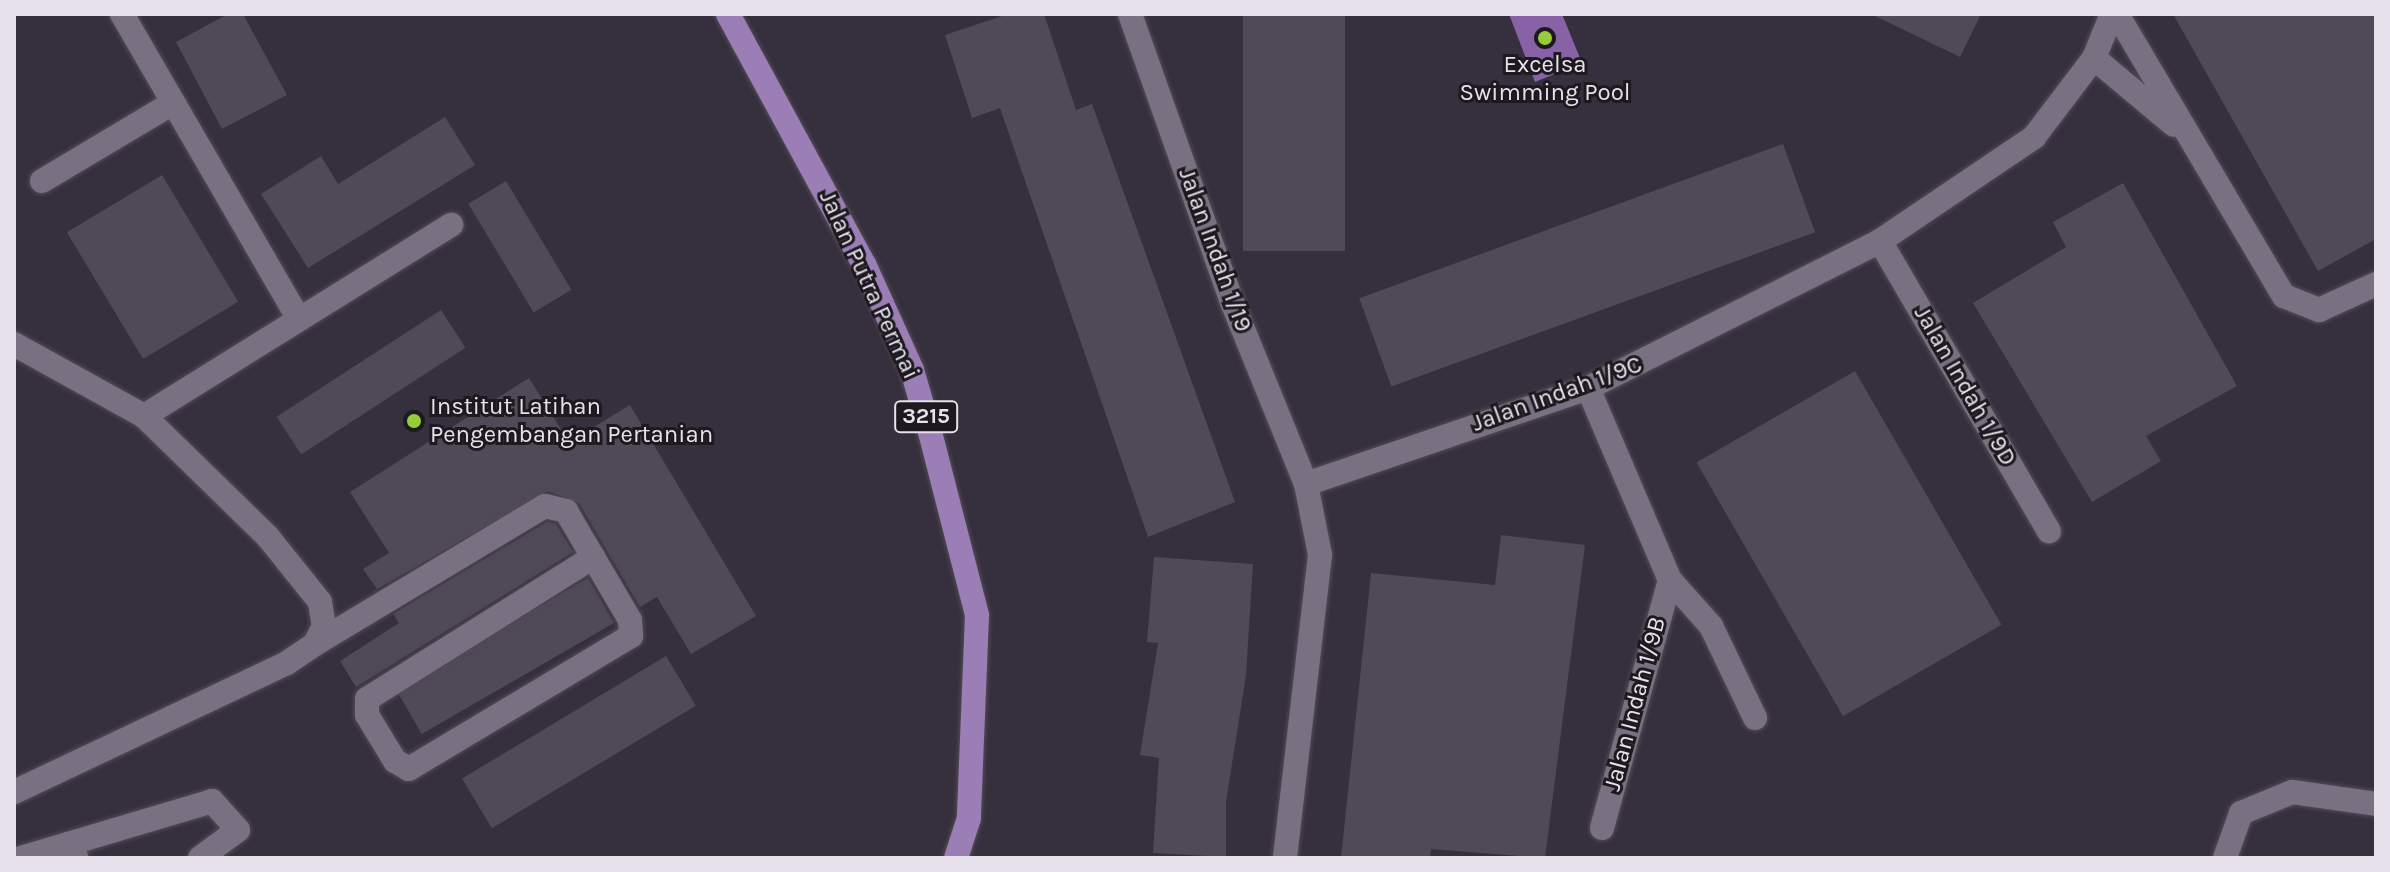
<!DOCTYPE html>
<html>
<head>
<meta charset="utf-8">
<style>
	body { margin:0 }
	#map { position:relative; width:2390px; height:872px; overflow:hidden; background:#362f3d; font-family:Karla,sans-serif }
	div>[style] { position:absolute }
	.water>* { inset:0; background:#8762a7 }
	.building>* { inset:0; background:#504957; transform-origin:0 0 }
	.roads { filter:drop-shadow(0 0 2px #514c57) drop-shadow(0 0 2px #514c57) }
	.minor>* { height:24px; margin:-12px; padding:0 12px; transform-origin:12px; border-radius:12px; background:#797181 }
	.major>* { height:24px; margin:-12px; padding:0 12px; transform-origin:12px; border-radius:12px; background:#9b7eb5 }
	.dots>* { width:22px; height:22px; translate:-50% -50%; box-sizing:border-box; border:4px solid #1c191f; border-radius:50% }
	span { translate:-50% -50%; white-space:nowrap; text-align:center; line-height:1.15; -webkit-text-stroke:6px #1c191f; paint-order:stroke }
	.shield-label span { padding:2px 6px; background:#1c191f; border:2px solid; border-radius:6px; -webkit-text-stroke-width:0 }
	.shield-label { font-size:22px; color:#e6e1ea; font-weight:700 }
	.poi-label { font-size:24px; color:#e6e1ea }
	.left { translate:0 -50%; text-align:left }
	.street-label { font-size:24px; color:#e6e1ea }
	.frame { position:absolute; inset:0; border:16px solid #e6e1ea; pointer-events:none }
</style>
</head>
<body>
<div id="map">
	<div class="water">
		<i style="clip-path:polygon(1509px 14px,1562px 14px,1582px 63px,1535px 82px)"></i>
	</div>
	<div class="building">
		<i style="clip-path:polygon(228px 14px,243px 14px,287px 95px,222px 129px,176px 42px)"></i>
		<i style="clip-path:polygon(1008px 14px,1044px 14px,1076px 110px,1092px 104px,1235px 502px,1148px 537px,1000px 108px,972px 118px,945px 35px)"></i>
		<i style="left:1243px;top:14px;width:102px;height:237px"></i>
		<i style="clip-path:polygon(1871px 14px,1981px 14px,1960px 57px)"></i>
		<i style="clip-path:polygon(2173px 14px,2376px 14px,2376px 239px,2318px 271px)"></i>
		<i style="clip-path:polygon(445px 117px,475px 165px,308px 268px,261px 194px,321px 156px,338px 184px)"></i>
		<i style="left:1783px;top:144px;width:94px;height:451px;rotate:70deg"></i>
		<i style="left:162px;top:175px;width:148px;height:111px;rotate:59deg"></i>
		<i style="left:506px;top:181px;width:127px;height:44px;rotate:59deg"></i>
		<i style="clip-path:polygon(2123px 183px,2237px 386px,2146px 436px,2161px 461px,2092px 502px,1973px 303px,2066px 247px,2053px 222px)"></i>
		<i style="left:441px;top:310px;width:45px;height:196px;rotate:57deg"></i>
		<i style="left:1855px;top:371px;width:293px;height:183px;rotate:60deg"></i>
		<i style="clip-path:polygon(529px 378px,569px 442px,630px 405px,756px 616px,691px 654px,657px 597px,640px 607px,579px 503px,548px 491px,377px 589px,363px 569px,389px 553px,350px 492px)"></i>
		<i style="clip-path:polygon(547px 522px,556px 524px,573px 552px,356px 687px,340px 661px,399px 623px,393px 614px)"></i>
		<i style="clip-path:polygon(1501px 535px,1585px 545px,1545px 858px,1431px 849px,1430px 858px,1341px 858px,1371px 573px,1495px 585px)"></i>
		<i style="clip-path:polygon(1154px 557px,1253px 564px,1246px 675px,1226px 802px,1226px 857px,1153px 853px,1159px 758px,1140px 755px,1158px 643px,1147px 642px)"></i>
		<i style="left:588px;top:578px;width:52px;height:222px;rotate:60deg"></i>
		<i style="left:666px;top:656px;width:58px;height:238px;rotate:59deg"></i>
	</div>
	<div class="roads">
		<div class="minor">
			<i style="left:122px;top:14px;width:351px;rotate:59.9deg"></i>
			<i style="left:1130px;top:14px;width:306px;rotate:70.5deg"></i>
			<i style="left:1232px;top:302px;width:196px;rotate:67.9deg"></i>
			<i style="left:1306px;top:484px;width:72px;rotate:78.8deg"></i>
			<i style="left:1320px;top:555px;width:305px;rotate:96.6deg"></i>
			<i style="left:2117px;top:14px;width:328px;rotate:59.4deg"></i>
			<i style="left:2284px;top:296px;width:38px;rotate:22deg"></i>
			<i style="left:2319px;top:310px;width:63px;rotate:-24.5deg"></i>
			<i style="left:2094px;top:58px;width:104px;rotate:39.9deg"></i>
			<i style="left:42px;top:181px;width:152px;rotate:-30.8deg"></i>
			<i style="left:1880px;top:241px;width:336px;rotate:59.8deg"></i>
			<i style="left:14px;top:344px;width:149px;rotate:29deg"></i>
			<i style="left:144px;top:416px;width:173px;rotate:44.3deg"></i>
			<i style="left:268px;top:537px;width:83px;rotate:51.3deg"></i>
			<i style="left:320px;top:602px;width:24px;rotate:81deg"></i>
			<i style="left:324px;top:626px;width:20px;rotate:117deg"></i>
			<i style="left:315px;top:644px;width:34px;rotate:146deg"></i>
			<i style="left:287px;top:663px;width:302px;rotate:154.7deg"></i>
			<i style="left:1588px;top:388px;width:209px;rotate:66.9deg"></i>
			<i style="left:1670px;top:580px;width:62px;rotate:48.3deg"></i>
			<i style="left:1711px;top:626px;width:102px;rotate:64.4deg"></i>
			<i style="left:144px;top:416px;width:362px;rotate:-31.9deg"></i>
			<i style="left:1306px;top:484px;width:298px;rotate:-18.8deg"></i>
			<i style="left:1588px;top:388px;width:327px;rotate:-26.7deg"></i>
			<i style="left:1880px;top:241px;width:186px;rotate:-34deg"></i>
			<i style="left:2034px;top:137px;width:99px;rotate:-52.8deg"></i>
			<i style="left:2094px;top:58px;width:48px;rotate:-67.8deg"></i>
			<i style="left:315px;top:644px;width:268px;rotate:-31deg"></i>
			<i style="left:545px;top:506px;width:22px;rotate:13deg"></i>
			<i style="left:566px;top:511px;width:53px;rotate:59.6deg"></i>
			<i style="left:593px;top:557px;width:73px;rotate:59.6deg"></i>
			<i style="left:630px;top:620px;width:16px;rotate:86deg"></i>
			<i style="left:631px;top:636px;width:259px;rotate:149.1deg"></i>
			<i style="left:409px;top:769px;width:16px;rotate:-150deg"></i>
			<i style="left:395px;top:761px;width:54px;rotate:-121.3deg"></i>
			<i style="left:367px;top:715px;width:16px;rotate:-90deg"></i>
			<i style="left:367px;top:699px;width:267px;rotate:-32.1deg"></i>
			<i style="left:1602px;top:828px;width:257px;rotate:-74.7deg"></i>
			<i style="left:68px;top:844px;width:150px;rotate:-16.6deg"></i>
			<i style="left:212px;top:801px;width:39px;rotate:48deg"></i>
			<i style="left:238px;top:830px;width:47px;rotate:143.6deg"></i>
			<i style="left:21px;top:858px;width:49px;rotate:-16.6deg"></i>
			<i style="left:68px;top:844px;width:15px;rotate:58deg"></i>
			<i style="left:2225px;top:858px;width:48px;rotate:-70.4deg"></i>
			<i style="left:2241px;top:813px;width:55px;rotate:-22.4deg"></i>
			<i style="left:2292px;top:792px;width:85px;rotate:8.1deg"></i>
		</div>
		<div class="major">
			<i style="left:728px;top:14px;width:285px;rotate:61.5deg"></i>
			<i style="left:864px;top:264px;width:116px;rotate:65.6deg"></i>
			<i style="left:912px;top:370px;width:65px;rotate:73.8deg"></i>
			<i style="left:930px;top:432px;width:189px;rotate:75.6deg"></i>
			<i style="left:977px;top:615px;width:203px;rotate:92.3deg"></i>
			<i style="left:969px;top:818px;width:42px;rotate:108deg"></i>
		</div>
	</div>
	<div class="dots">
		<i style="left:1545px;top:38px;background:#96cc3a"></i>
		<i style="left:414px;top:421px;background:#96cc3a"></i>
	</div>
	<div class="shield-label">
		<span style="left:926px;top:417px">3215</span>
	</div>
	<div class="poi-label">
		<span style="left:1545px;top:79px">Excelsa<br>Swimming Pool</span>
		<span class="left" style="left:430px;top:421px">Institut Latihan<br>Pengembangan Pertanian</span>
	</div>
	<div class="street-label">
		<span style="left:1215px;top:250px;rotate:70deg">Jalan Indah 1/19</span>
		<span style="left:869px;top:285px;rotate:65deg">Jalan Putra Permai</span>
		<span style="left:1965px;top:386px;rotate:60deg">Jalan Indah 1/9D</span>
		<span style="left:1557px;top:394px;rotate:-20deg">Jalan Indah 1/9C</span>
		<span style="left:1635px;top:704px;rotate:-75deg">Jalan Indah 1/9B</span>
	</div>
	<div class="frame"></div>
</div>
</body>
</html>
